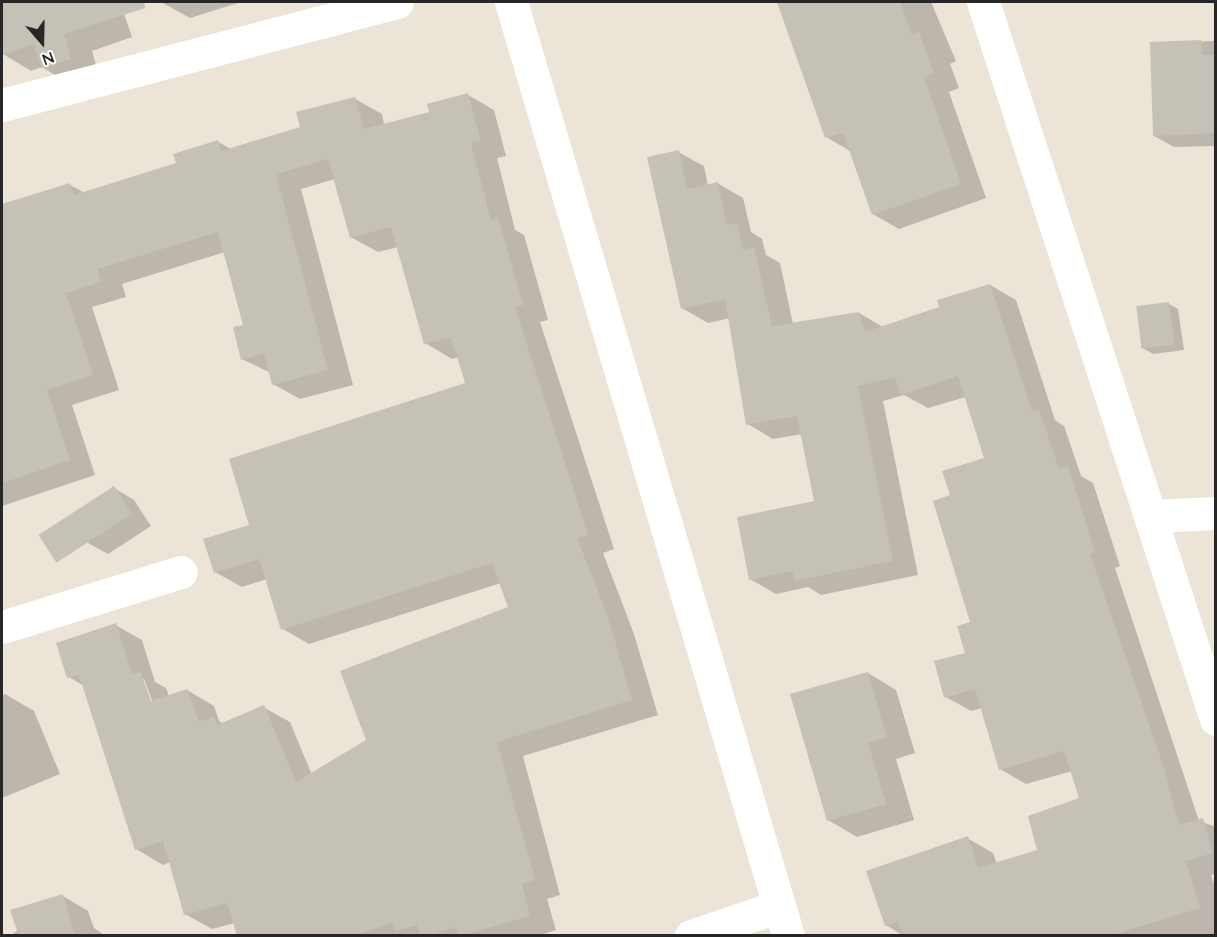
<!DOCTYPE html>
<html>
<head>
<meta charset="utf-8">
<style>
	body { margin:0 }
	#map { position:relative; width:1217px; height:937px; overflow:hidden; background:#ebe4d7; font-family:Quicksand,sans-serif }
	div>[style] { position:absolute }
	.shadow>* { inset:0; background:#0003 }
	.building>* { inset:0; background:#c6c1b7; transform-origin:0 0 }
	.minor>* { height:33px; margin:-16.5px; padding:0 16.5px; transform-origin:16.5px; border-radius:16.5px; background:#fff }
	span { translate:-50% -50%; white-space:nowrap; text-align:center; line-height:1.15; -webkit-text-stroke:6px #fff; paint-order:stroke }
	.frame { position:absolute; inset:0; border:3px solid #272727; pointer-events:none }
	.north { position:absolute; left:12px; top:12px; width:60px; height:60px; -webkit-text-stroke:4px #fff; paint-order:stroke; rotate:160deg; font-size:16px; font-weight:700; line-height:24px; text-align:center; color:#272727 }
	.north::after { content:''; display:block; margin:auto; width:21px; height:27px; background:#272727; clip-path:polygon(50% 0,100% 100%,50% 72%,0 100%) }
</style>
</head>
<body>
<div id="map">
	<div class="shadow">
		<i style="clip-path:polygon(2px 2px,120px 2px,132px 37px,92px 51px,99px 75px,70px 84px,42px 67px,31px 71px,3px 54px)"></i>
		<i style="clip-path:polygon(161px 2px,241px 2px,190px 18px)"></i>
		<i style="clip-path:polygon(779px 2px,931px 2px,956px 61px,950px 64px,959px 88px,949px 92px,986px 198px,899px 229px,873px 214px,852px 152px,826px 137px)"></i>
		<i style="clip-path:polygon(1216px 41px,1216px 146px,1174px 147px,1154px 136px,1151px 43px)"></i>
		<i style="clip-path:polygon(evenodd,468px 95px,494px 110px,506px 156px,497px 158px,515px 230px,524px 235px,548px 320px,540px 322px,614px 549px,603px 553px,634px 634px,658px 715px,523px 756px,560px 895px,547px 899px,556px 930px,538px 936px,239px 936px,235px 923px,212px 929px,185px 914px,170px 862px,163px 865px,136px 849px,84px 686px,69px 677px,115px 625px,142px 640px,155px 682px,166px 688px,169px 696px,187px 690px,214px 706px,219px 721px,224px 724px,263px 707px,290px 722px,312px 775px,368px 741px,510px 608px,501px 583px,309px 644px,283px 629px,267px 579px,242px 587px,215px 572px,251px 526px,467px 384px,459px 357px,452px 359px,425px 343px,398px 247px,378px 252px,351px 237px,335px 179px,301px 189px,353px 385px,300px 399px,273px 384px,271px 373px,242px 359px,245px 326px,225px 252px,122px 284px,126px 297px,92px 307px,119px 390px,72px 405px,95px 475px,2px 506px,2px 205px,70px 185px,85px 193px,178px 164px,218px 142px,231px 149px,301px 128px,355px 99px,382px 114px,384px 125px,431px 113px,468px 95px,141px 679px,144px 679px,155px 708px,152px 709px,141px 679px)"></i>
		<i style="clip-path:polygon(678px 152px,704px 166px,708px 186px,717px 183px,743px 198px,751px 232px,762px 239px,766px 255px,780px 263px,793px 324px,859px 313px,883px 327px,941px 308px,990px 285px,1016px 300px,1055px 420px,1064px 426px,1081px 476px,1093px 483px,1120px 566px,1115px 568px,1199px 821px,1216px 827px,1216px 874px,1211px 875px,1216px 889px,1215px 936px,904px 936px,886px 925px,967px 838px,993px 853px,997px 864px,1039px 851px,1081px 799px,1072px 771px,1026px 784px,1000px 769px,982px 708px,971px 711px,946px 697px,966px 654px,972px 623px,952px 496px,986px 459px,966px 397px,928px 408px,904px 395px,883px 401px,918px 575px,821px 595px,808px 587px,776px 594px,750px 579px,815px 502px,802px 434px,773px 439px,748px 424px,730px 318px,708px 323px,682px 308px)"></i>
		<i style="clip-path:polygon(1169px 304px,1178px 309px,1184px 350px,1153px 354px,1143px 348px)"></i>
		<i style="clip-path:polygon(114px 488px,134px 500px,151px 526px,108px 554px,88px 543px)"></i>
		<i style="clip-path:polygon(868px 673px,896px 690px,915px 753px,896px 759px,914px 820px,857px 837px,828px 820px)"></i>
		<i style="clip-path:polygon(5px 694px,34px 711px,60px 774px,2px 798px,2px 696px)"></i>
		<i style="clip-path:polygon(63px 896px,88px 911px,94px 928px,106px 936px,10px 936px)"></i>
	</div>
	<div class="building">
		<i style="clip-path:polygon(2px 2px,144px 2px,145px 8px,64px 34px,71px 59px,41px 68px,34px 44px,2px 55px)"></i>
		<i style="clip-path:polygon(777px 2px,900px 2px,912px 35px,919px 32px,934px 73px,924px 77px,961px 184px,872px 215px,843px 133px,825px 138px)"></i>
		<i style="clip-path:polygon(1201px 40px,1202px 55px,1215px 55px,1215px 133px,1153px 136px,1150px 42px)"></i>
		<i style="clip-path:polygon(468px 93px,481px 141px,471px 143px,491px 221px,498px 218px,523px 305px,515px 307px,588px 535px,577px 538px,608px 617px,632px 700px,497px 742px,535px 880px,522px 884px,530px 916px,459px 936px,456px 927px,427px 936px,420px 936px,417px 925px,395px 931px,393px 922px,355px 936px,237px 936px,227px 903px,184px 915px,163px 841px,135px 850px,79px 675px,67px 678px,56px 643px,116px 623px,132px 674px,140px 671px,151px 701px,187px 689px,199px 722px,214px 716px,217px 725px,264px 705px,296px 782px,366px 740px,340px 671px,508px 607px,492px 563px,281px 630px,259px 559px,214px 573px,203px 539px,249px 525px,229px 459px,465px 383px,451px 337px,424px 344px,391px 227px,350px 238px,328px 159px,276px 174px,328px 370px,272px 385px,264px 353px,241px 360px,233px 327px,243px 325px,218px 232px,97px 269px,101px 282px,66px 293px,93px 375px,47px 390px,70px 460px,2px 483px,2px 204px,70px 183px,74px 195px,176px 163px,173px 154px,218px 140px,221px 151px,300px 127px,296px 112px,355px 97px,364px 129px,429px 112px,427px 104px)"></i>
		<i style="clip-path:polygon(679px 150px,687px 189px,718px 182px,727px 225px,737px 223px,743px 250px,754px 247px,772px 326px,859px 312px,865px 332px,939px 307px,937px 300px,990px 284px,1032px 411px,1039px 409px,1059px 469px,1068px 466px,1095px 552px,1090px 554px,1162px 762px,1179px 825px,1203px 818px,1213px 853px,1186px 861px,1200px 908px,1109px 936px,903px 936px,898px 922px,885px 926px,866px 871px,968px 836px,978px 868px,1037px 850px,1028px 816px,1079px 798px,1064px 751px,999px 770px,975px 689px,944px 698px,934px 661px,965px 653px,957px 626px,970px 622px,933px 501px,950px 495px,942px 471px,984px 458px,958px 376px,901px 395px,895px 377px,858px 386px,893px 561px,794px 581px,793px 571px,749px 580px,737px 517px,814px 501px,797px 416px,746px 425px,725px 299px,681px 309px,647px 157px)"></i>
		<i style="left:1169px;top:302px;width:43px;height:33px;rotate:83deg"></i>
		<i style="left:114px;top:486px;width:33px;height:90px;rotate:57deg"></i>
		<i style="clip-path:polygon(868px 672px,887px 737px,868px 743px,886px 804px,827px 821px,790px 694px)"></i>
		<i style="clip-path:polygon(63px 894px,75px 936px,19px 936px,10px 910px)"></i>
	</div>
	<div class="minor">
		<i style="left:511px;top:2px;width:974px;rotate:73.48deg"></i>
		<i style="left:983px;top:2px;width:754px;rotate:72deg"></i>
		<i style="left:2px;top:105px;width:408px;rotate:-14.6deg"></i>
		<i style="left:1151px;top:516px;width:65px;rotate:-2.6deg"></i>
		<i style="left:2px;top:627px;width:187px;rotate:-17.1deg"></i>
		<i style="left:691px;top:936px;width:93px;rotate:-18.8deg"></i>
	</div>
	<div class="frame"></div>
	<div class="north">N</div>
</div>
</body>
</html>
